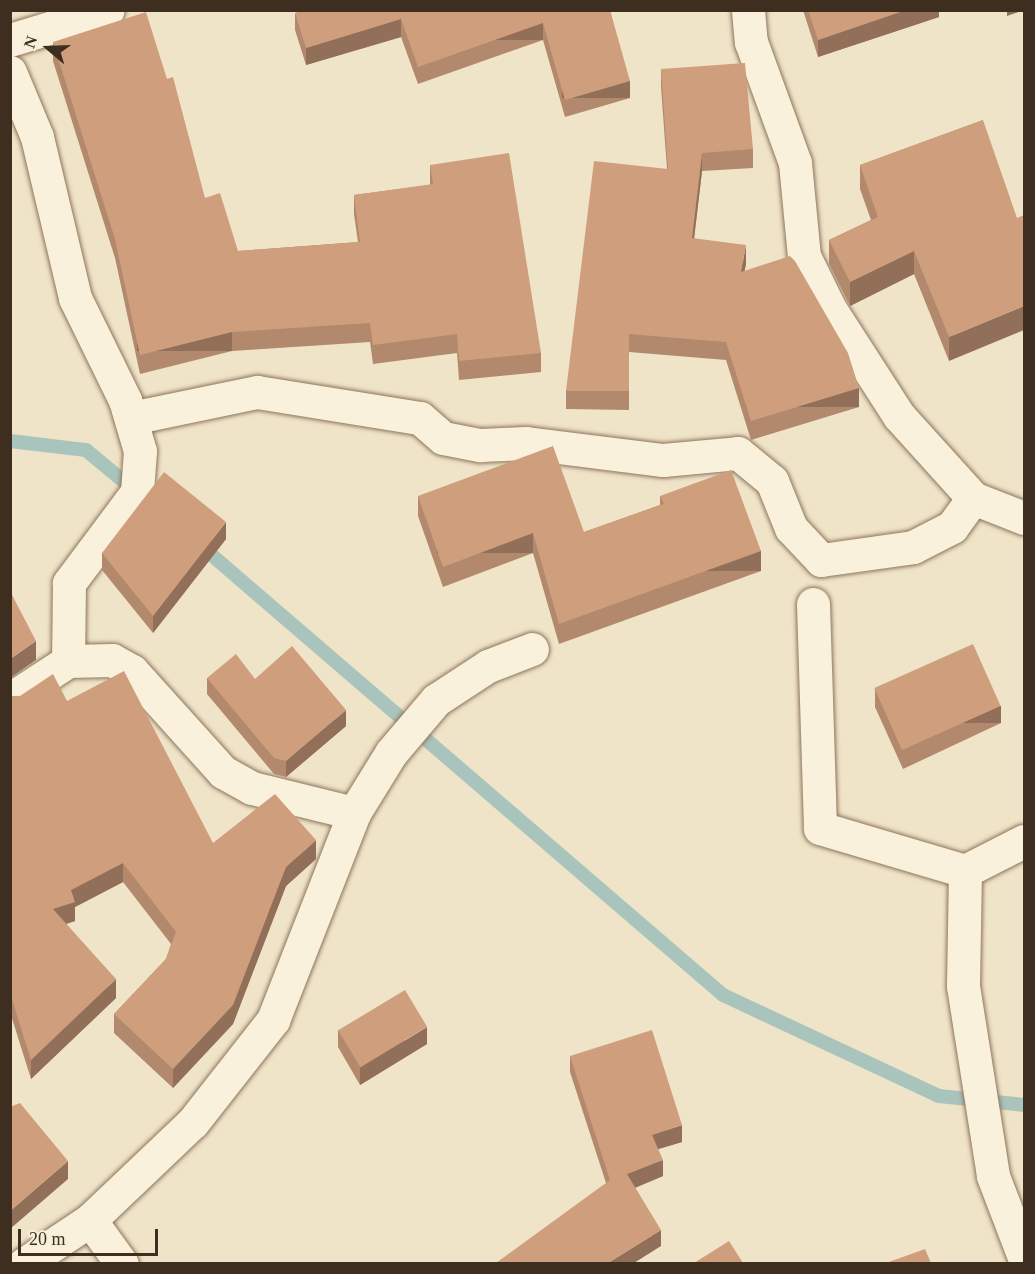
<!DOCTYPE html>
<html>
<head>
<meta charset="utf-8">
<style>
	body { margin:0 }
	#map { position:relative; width:1035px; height:1274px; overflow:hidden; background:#f0e4c8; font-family:Georgia,serif }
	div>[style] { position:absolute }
	.stream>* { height:14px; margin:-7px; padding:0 7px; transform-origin:7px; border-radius:7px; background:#a9c4bc }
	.roads { filter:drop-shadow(0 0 2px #8d765c) drop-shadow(0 0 2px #8d765c) }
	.minor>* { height:33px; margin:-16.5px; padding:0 16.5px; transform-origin:16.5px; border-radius:16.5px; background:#faf1dc }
	.wall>* { inset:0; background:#b2896c }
	.shaded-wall>* { inset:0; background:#916f58; transform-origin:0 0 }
	.building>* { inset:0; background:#cf9f7d; transform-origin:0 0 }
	span { translate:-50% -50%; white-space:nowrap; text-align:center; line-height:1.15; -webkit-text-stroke:5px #f7eed8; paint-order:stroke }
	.frame { position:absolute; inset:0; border:12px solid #3d2e20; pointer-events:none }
	.north { position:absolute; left:18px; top:18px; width:60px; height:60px; -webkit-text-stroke:4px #f7eed8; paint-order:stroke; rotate:289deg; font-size:16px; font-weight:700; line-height:24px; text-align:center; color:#3d2e20 }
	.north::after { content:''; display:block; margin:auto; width:21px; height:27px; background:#3d2e20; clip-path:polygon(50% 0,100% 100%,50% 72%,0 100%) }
	.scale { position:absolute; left:18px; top:1229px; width:140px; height:27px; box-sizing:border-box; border:3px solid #3d2e20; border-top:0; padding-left:8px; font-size:18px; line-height:21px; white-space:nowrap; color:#3d2e20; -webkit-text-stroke:4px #f7eed8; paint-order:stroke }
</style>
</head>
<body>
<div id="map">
	<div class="stream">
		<i style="left:10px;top:441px;width:77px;rotate:6.8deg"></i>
		<i style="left:86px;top:450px;width:62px;rotate:39.8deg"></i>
		<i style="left:200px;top:545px;width:690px;rotate:40.71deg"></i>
		<i style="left:723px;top:995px;width:238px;rotate:25.1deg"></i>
		<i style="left:939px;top:1096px;width:85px;rotate:6deg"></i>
	</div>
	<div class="roads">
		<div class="minor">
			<i style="left:748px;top:10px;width:32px;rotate:85deg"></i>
			<i style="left:751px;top:42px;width:129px;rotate:70deg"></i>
			<i style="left:795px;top:163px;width:93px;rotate:84.5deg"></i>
			<i style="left:804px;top:256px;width:59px;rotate:63.9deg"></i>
			<i style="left:830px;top:309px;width:127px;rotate:57.2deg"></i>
			<i style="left:899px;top:416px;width:110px;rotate:47.9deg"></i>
			<i style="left:973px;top:498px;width:55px;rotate:21.4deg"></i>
			<i style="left:10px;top:40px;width:102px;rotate:-17deg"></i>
			<i style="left:10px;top:72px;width:70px;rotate:67.4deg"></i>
			<i style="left:37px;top:137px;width:165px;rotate:76.7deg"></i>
			<i style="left:75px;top:298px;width:114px;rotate:63.9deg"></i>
			<i style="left:125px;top:400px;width:53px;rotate:73.6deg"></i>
			<i style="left:140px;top:451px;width:41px;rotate:94.2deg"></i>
			<i style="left:137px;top:492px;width:114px;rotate:126.8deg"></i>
			<i style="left:69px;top:583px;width:78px;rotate:90.7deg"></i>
			<i style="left:131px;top:418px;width:129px;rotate:-11.7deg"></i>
			<i style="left:257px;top:392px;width:165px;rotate:9.1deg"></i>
			<i style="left:420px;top:418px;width:30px;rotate:41deg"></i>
			<i style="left:443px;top:438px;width:38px;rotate:11deg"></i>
			<i style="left:480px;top:445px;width:46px;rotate:-2.5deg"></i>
			<i style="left:526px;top:443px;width:138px;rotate:7.1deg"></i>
			<i style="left:663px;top:460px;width:75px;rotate:-5.3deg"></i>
			<i style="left:738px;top:453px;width:44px;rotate:39.5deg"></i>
			<i style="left:772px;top:481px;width:51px;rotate:68deg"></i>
			<i style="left:791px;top:528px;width:44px;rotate:46.8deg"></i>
			<i style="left:821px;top:560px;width:93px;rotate:-8deg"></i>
			<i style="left:913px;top:547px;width:44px;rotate:-27.1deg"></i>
			<i style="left:952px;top:527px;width:36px;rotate:-54deg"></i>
			<i style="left:813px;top:604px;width:224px;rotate:88.2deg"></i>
			<i style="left:820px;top:828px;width:151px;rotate:16.5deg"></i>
			<i style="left:965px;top:871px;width:115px;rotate:91deg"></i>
			<i style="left:963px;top:986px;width:192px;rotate:81deg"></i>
			<i style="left:993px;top:1176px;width:87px;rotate:69.1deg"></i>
			<i style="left:10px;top:699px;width:69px;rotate:-33.2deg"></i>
			<i style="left:68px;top:661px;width:44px;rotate:-1.3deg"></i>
			<i style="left:112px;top:660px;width:23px;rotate:29deg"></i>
			<i style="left:132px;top:671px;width:136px;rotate:48deg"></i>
			<i style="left:223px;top:772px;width:33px;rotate:29deg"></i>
			<i style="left:252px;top:788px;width:105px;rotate:13.8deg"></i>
			<i style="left:965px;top:871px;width:66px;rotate:-27deg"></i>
			<i style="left:90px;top:1220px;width:54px;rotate:54deg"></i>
			<i style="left:24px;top:1264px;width:79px;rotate:-33.7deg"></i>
			<i style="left:90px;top:1220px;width:142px;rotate:-43.6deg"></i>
			<i style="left:193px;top:1122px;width:130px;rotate:-51.9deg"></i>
			<i style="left:273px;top:1020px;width:222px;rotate:-68.6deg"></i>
			<i style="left:354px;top:813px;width:70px;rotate:-58.3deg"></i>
			<i style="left:391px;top:753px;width:70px;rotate:-49.7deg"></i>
			<i style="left:436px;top:700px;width:62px;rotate:-33.2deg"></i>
			<i style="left:488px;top:666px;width:47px;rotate:-21.1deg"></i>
		</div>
	</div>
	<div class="wall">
		<i style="clip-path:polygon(610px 10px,630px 98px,565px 117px,543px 40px,418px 84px,401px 37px,306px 65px,295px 30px,295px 13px)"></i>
		<i style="clip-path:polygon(803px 10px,939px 10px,939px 17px,818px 57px)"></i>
		<i style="clip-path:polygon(53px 42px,205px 198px,238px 251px,358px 242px,354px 214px,354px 195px,430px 185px,430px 165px,541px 353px,541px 372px,459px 380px,457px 353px,373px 364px,370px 342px,232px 351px,140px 374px,115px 258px,53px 61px)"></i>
		<i style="clip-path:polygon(661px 69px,753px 149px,753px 168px,702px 171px,694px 238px,746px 264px,744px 271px,859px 407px,751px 440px,726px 360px,629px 352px,629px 410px,566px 409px,566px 391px,667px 169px,661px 87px)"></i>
		<i style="clip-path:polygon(983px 120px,949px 361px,914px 274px,850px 306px,829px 264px,829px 240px,871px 220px,860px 189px,860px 165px)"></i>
		<i style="clip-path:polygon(418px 496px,584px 532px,660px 505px,660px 496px,761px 571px,559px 644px,533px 553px,443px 587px,418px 516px)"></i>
		<i style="clip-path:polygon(226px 539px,153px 633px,102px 570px,102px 553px)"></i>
		<i style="clip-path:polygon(207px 678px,255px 679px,346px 726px,286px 777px,274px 774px,207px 694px)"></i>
		<i style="clip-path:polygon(875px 690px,1001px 723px,903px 769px,875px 707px)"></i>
		<i style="clip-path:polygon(10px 696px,67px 701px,213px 843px,316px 859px,286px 886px,233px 1024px,173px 1088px,114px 1033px,114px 1014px,166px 959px,171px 944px,123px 882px,75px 907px,75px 921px,66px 924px,116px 998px,31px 1079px,10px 1012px)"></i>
		<i style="clip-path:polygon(338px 1030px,427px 1044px,360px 1085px,338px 1047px)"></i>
		<i style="clip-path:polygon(570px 1056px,682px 1142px,658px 1149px,663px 1176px,635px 1188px,661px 1246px,606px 1183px,570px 1072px)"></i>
	</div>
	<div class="shaded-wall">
		<i style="clip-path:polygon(906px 10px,939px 10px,939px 17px,818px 57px,818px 40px)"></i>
		<i style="clip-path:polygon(1007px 10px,1024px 10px,1007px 16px)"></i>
		<i style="clip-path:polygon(401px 19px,401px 37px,306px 65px,306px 48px)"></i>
		<i style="left:543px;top:23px;width:17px;height:133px;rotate:90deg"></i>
		<i style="left:630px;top:81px;width:17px;height:68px;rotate:90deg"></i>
		<i style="clip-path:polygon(702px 153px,702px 171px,692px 256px,692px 238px)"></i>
		<i style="clip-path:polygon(746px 245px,746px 264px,741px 291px,741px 272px)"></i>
		<i style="clip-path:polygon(914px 251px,914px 274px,850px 306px,850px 282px)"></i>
		<i style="clip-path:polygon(1024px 306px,1024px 330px,949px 361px,949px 337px)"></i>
		<i style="left:232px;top:332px;width:19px;height:95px;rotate:90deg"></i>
		<i style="left:859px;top:388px;width:19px;height:113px;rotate:90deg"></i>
		<i style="clip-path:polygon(226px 522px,226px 539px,153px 633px,153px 616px)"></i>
		<i style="left:533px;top:533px;width:20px;height:96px;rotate:90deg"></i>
		<i style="left:761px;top:551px;width:20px;height:215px;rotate:90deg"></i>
		<i style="clip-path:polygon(36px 641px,36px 660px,10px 678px,10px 659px)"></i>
		<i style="left:1001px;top:706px;width:17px;height:108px;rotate:90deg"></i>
		<i style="clip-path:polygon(346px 710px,346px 726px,286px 777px,286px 761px)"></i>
		<i style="clip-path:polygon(316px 840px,316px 859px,286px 886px,233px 1024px,173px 1088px,173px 1069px,286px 867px)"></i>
		<i style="clip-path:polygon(123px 863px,123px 882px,75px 907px,75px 921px,53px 928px,53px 909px,71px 890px)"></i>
		<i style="clip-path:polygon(116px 979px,116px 998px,31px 1079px,31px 1060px)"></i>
		<i style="clip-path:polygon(427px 1027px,427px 1044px,360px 1085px,360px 1068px)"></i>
		<i style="clip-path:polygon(682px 1125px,682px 1142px,652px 1151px,652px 1135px)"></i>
		<i style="clip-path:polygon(663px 1160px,663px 1176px,627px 1191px,627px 1174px)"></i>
		<i style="clip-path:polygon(68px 1161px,68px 1179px,10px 1229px,10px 1211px)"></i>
		<i style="clip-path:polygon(661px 1230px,661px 1246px,634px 1263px,608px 1263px)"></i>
	</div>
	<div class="building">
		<i style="clip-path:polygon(302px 10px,610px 10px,630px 81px,565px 100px,543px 23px,418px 67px,401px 19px,306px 48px,295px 13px)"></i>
		<i style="clip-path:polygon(808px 10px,906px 10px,818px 40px)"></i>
		<i style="clip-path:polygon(146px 12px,167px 79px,173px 77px,205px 198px,220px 193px,238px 251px,360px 242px,354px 195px,433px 184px,430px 165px,509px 153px,541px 353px,459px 361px,457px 334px,373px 345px,370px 323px,232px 332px,140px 355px,115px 239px,53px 42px)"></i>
		<i style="clip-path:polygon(745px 63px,753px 149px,702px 153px,692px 238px,746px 245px,741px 272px,790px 256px,795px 261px,848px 353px,859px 388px,751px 421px,726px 342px,629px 334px,629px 391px,566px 391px,594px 161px,668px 169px,661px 69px)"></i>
		<i style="clip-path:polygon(983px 120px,1017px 218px,1024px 215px,1024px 306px,949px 337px,914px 251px,850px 282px,829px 240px,878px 217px,860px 165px)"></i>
		<i style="clip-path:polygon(553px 446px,584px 532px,664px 504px,660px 496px,731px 470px,761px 551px,559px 624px,533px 533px,443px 567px,418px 496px)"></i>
		<i style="clip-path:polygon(164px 472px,226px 522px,153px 616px,102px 553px)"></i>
		<i style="clip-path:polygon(10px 591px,36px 641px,10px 659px)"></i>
		<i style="left:973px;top:644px;width:68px;height:108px;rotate:66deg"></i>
		<i style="clip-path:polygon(292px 646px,346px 710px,286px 761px,274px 758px,207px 678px,236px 654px,255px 679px)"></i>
		<i style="clip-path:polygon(124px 671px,213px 843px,275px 794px,316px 840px,286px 867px,233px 1005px,173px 1069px,114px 1014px,166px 959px,176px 932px,123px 863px,71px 890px,75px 902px,53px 909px,116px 979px,31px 1060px,10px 993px,10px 696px,20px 696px,53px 674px,67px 701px)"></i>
		<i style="left:405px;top:990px;width:43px;height:78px;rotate:59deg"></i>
		<i style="clip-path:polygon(652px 1030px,682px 1125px,652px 1135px,663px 1160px,627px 1174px,661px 1230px,608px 1263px,496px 1263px,610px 1180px,570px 1056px)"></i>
		<i style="clip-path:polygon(20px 1103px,68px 1161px,10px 1211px,10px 1107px)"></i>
		<i style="clip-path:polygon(729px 1241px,743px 1263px,694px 1263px)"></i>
		<i style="clip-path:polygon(925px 1249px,931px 1263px,886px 1263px)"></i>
	</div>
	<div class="frame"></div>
	<div class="north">N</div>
	<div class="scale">20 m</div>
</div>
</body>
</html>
